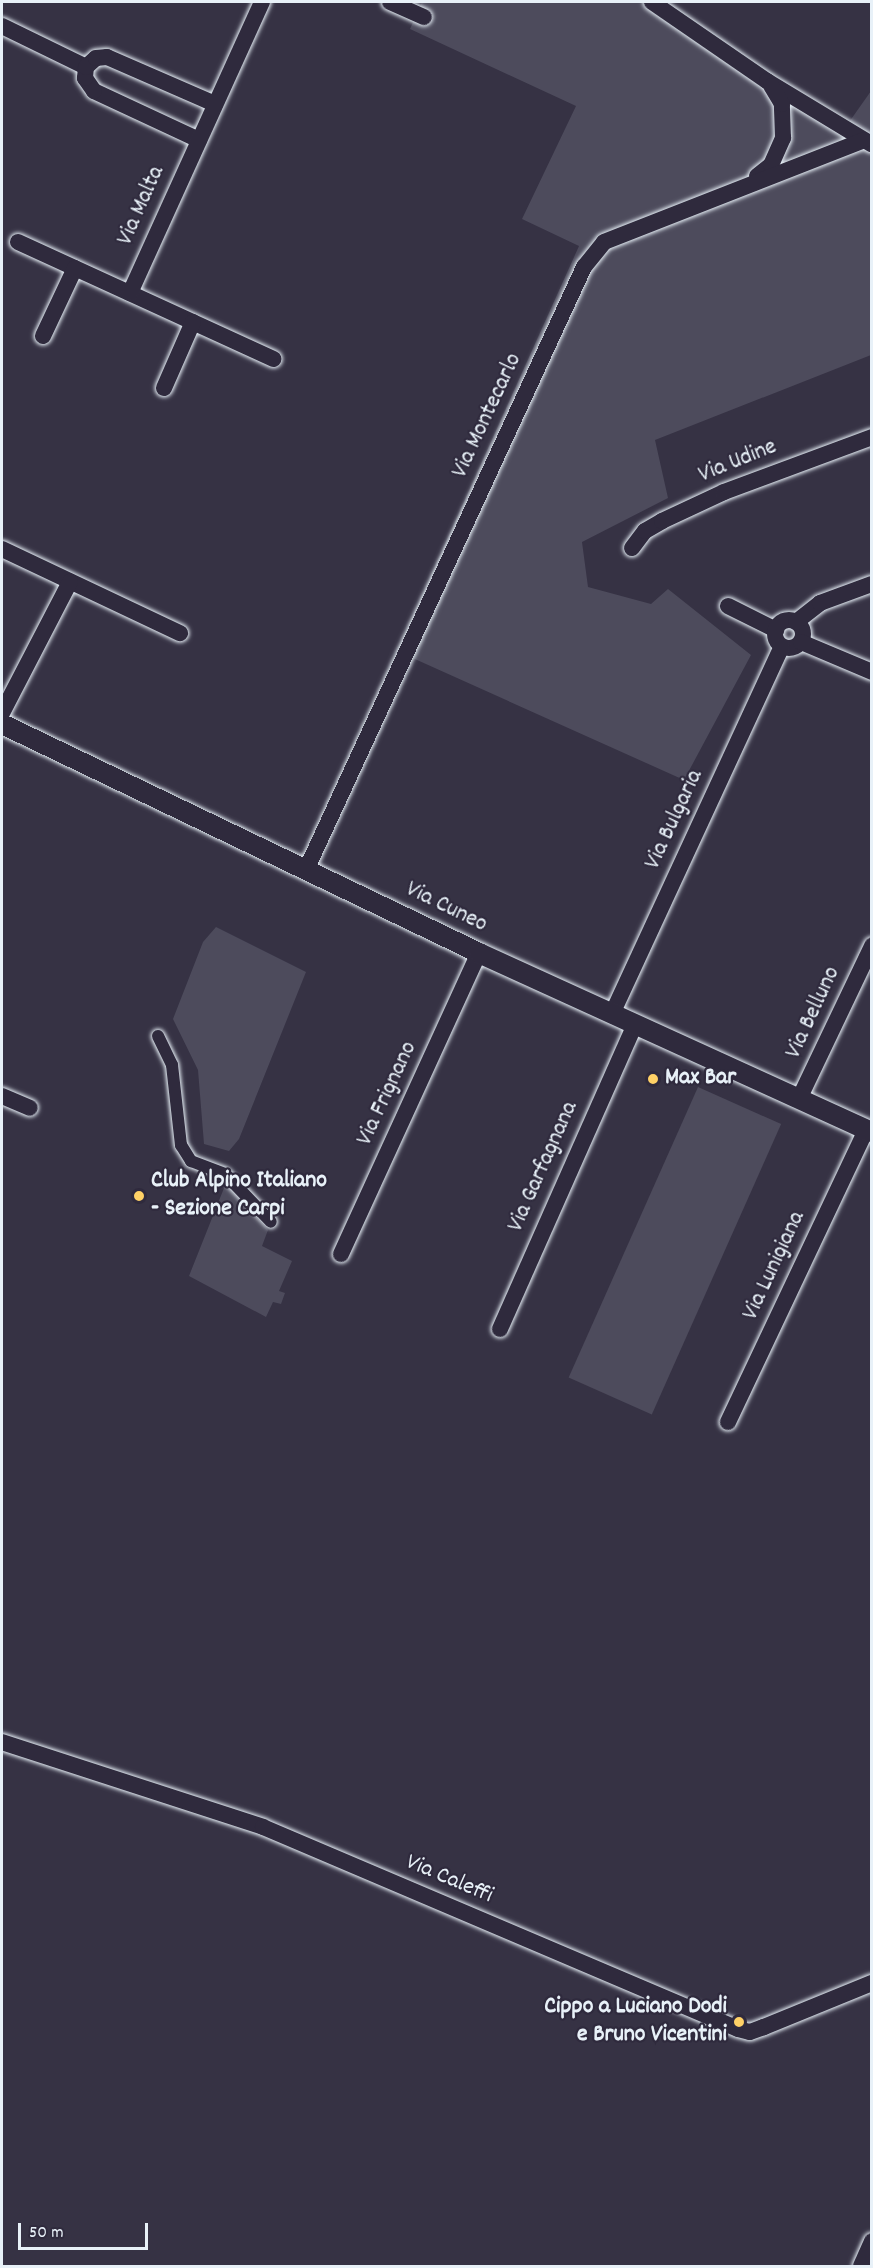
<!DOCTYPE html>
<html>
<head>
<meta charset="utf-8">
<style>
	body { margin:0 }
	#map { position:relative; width:873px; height:2268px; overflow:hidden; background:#363244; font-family:Dekko,sans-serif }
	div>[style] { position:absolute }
	.green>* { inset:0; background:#4d4b5c; transform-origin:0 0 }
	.roads { filter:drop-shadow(0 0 2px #e8f1f8) drop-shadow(0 0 2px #e8f1f8) }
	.pedestrian>* { height:12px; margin:-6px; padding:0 6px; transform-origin:6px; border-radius:6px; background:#2f2a3d }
	.minor>* { height:16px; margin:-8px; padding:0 8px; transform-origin:8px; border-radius:8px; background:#2f2a3d }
	.minor>.ring { margin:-8px; padding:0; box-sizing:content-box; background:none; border:16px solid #2f2a3d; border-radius:50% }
	.tertiary>* { height:20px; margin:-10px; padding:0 10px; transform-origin:10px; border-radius:10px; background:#2f2a3d }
	.dots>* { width:16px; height:16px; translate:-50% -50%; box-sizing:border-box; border:3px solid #2f2a3d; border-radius:50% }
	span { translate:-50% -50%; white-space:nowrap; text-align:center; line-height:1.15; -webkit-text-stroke:4.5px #2f2a3d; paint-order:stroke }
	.street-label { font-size:24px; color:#e8f1f8 }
	.poi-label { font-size:24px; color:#e8f1f8; font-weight:700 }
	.left { translate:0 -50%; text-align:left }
	.right { translate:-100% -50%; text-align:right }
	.frame { position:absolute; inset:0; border:3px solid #e8f1f8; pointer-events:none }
	.scale { position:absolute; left:18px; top:2223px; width:130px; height:27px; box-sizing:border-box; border:3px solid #e8f1f8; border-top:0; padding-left:8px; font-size:18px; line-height:21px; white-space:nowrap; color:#e8f1f8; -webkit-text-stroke:4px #2f2a3d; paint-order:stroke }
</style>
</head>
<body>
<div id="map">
	<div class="green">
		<i style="clip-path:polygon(422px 2px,656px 2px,847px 125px,871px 91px,871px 355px,655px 440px,668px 498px,582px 542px,588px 587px,651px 604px,668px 589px,751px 655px,684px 780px,397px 651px,579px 246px,522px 219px,576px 106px,410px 29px)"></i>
		<i style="clip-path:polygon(216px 927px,306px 972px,239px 1139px,229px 1151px,204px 1144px,198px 1070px,173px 1019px,203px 942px)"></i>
		<i style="left:698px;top:1087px;width:91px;height:318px;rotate:24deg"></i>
		<i style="clip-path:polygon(228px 1178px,246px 1207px,268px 1230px,262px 1246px,292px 1261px,279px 1291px,285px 1293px,281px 1304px,273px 1302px,266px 1317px,189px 1276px)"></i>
	</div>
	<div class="roads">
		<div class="pedestrian">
			<i style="left:158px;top:1036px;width:32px;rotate:64deg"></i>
			<i style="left:172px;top:1065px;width:81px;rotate:83.6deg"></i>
			<i style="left:181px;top:1145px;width:19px;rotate:58deg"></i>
			<i style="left:191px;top:1161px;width:36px;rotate:21deg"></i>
			<i style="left:225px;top:1174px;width:66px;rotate:46.2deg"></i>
		</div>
		<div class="minor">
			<i style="left:390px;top:2px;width:37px;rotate:24deg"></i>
			<i style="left:652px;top:2px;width:140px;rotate:34.5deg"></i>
			<i style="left:767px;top:81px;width:122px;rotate:31.2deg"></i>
			<i style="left:2px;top:26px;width:93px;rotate:26deg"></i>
			<i style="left:199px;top:140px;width:116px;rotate:-155deg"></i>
			<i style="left:94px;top:91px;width:16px;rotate:-125deg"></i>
			<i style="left:85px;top:78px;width:11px;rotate:-85deg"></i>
			<i style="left:86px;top:67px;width:13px;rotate:-42deg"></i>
			<i style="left:96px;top:58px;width:11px;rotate:-5deg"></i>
			<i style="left:107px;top:57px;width:118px;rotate:23.5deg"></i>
			<i style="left:757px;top:176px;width:18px;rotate:-38deg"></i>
			<i style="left:771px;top:165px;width:30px;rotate:-66deg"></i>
			<i style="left:783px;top:138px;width:34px;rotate:-92deg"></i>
			<i style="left:782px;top:104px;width:21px;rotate:-121deg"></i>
			<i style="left:18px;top:242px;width:281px;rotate:24.6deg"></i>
			<i style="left:130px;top:293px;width:320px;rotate:-65.6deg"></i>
			<i style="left:43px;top:336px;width:75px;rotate:-64.8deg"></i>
			<i style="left:164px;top:388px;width:72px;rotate:-66.3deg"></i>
			<i style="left:632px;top:548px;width:21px;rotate:-53deg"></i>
			<i style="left:645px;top:531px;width:20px;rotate:-30deg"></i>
			<i style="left:662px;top:521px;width:68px;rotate:-25.1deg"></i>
			<i style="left:724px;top:492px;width:158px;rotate:-20.4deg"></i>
			<i style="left:2px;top:549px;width:197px;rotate:25.3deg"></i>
			<i style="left:728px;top:606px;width:54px;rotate:26.6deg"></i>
			<i class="ring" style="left:775px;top:620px;width:12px;height:12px"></i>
			<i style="left:796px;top:622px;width:31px;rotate:-38deg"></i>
			<i style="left:820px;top:603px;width:55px;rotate:-20.1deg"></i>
			<i style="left:801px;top:642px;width:77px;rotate:22.9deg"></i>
			<i style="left:2px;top:713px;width:148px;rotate:-62.6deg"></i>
			<i style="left:307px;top:868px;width:662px;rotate:-65.26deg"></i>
			<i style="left:584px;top:267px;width:32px;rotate:-51deg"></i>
			<i style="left:604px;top:242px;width:279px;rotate:-21.4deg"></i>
			<i style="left:612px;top:1014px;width:405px;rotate:-65.2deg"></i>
			<i style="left:2px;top:1096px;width:30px;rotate:23deg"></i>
			<i style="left:799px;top:1099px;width:170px;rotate:-64.5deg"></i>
			<i style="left:341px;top:1254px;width:331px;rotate:-65.4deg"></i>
			<i style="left:500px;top:1329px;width:333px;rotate:-66.1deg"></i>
			<i style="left:728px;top:1422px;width:323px;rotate:-64.7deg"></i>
			<i style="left:2px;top:1742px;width:274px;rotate:18deg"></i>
			<i style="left:263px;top:1827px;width:516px;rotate:23.04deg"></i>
			<i style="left:738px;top:2029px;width:12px;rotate:14deg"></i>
			<i style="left:750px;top:2032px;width:15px;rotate:-20deg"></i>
			<i style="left:764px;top:2027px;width:117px;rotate:-22.2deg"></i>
			<i style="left:861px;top:2266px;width:27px;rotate:-66deg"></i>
		</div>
		<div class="tertiary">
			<i style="left:2px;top:724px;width:529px;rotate:25.64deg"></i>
			<i style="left:479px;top:953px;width:432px;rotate:24.5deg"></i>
		</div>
	</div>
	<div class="dots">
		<i style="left:653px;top:1079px;background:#ffd166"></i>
		<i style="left:139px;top:1196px;background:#ffd166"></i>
		<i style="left:739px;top:2022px;background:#ffd166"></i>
	</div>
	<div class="street-label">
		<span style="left:142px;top:206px;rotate:-66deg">Via Malta</span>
		<span style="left:488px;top:416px;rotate:-65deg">Via Montecarlo</span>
		<span style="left:738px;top:462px;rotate:-22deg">Via Udine</span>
		<span style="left:675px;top:820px;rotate:-65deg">Via Bulgaria</span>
		<span style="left:446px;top:908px;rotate:26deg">Via Cuneo</span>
		<span style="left:814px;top:1013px;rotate:-65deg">Via Belluno</span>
		<span style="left:388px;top:1094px;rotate:-65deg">Via Frignano</span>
		<span style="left:544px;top:1167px;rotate:-66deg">Via Garfagnana</span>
		<span style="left:775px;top:1266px;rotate:-65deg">Via Lunigiana</span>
		<span style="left:449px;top:1880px;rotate:23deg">Via Caleffi</span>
	</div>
	<div class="poi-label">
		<span class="left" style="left:665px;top:1079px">Max Bar</span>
		<span class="left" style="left:151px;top:1196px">Club Alpino Italiano<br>- Sezione Carpi</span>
		<span class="right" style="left:727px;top:2022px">Cippo a Luciano Dodi<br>e Bruno Vicentini</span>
	</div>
	<div class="frame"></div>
	<div class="scale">50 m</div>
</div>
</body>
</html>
